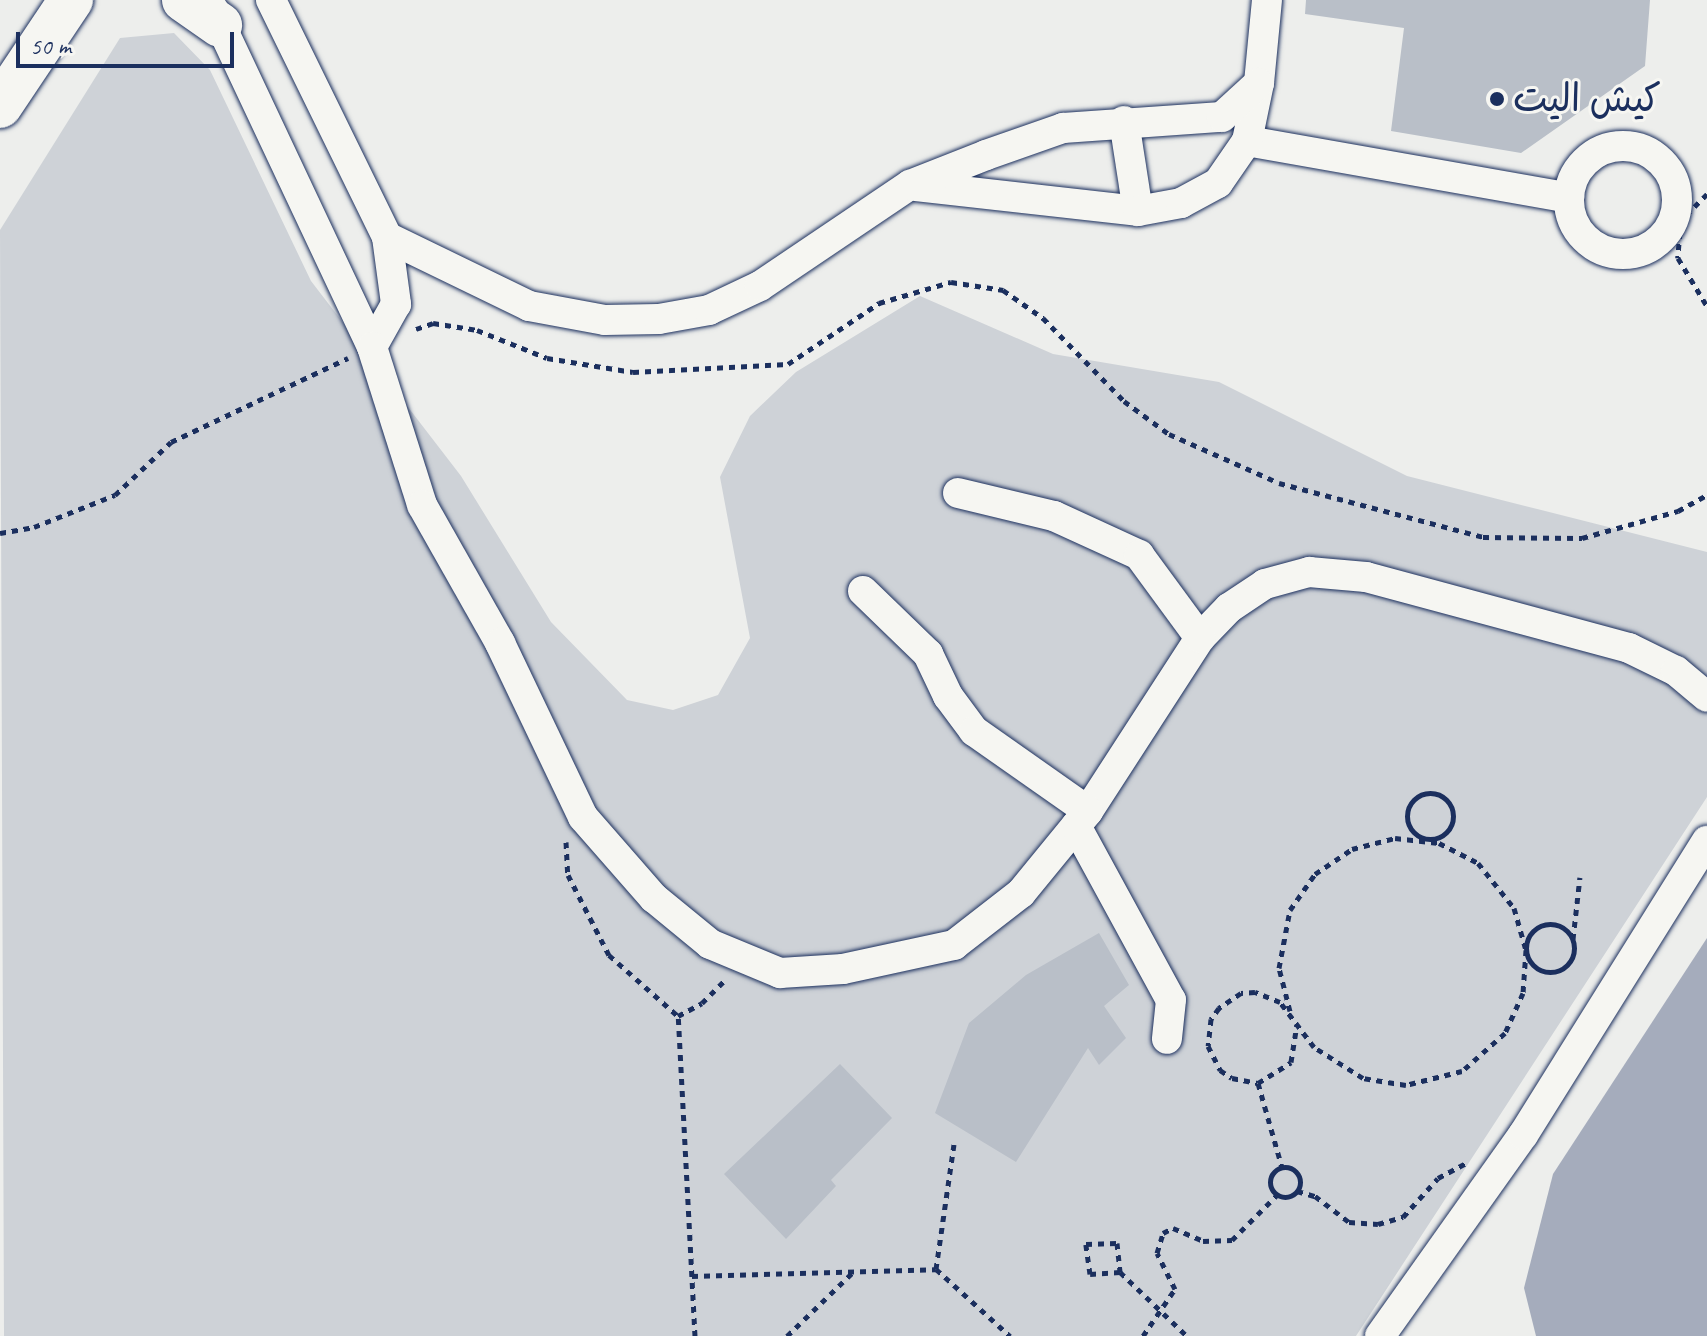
<!DOCTYPE html>
<html>
<head>
<meta charset="utf-8">
<style>
	body { margin:0 }
	#map { position:relative; width:1707px; height:1336px; overflow:hidden; background:#edeeec; font-family:Caveat,"Playpen Sans Arabic",sans-serif }
	div>[style] { position:absolute }
	.green>* { inset:0; background:#ced2d7 }
	.water>* { inset:0; background:#a5acbc }
	.building>* { inset:0; background:#b9bfc8 }
	.path>* { height:5px; margin-top:-2.5px; transform-origin:0; background:repeating-linear-gradient(90deg,#1b2f5e 0 6px,transparent 0 12px) }
	.path>.ring { margin:-2.5px; padding:0; box-sizing:content-box; background:none; border:5px solid #1b2f5e; border-radius:50% }
	.roads { filter:drop-shadow(0 0 2px #1b2f5e) drop-shadow(0 0 2px #1b2f5e) }
	.minor>* { height:30px; margin:-15px; padding:0 15px; transform-origin:15px; border-radius:15px; background:#f6f6f2 }
	.minor>.ring { margin:-15px; padding:0; box-sizing:content-box; background:none; border:30px solid #f6f6f2; border-radius:50% }
	.secondary>* { height:44px; margin:-22px; padding:0 22px; transform-origin:22px; border-radius:22px; background:#f6f6f2 }
	.dots>* { width:22px; height:22px; translate:-50% -50%; box-sizing:border-box; border:4px solid #f6f6f2; border-radius:50% }
	span { translate:-50% -50%; white-space:nowrap; text-align:center; line-height:1.15; -webkit-text-stroke:6px #f6f6f2; paint-order:stroke }
	.poi-label { font-size:38px; color:#1b2f5e }
	.left { translate:0 -50%; text-align:left }
	.scale { position:absolute; left:16px; top:32px; width:218px; height:36px; box-sizing:border-box; border:4px solid #1b2f5e; border-top:0; padding-left:10px; font-size:24px; line-height:28px; white-space:nowrap; color:#1b2f5e; -webkit-text-stroke:6px #f6f6f2; paint-order:stroke }
</style>
</head>
<body>
<div id="map">
	<div class="green">
		<i style="clip-path:polygon(174px 33px,210px 70px,311px 281px,461px 476px,551px 622px,627px 700px,673px 710px,718px 695px,750px 638px,720px 477px,750px 416px,796px 372px,920px 296px,1053px 354px,1219px 382px,1407px 476px,1707px 552px,1707px 797px,1356px 1336px,4px 1336px,0 230px,120px 38px)"></i>
	</div>
	<div class="water">
		<i style="clip-path:polygon(1707px 938px,1707px 1336px,1536px 1336px,1524px 1288px,1553px 1174px)"></i>
	</div>
	<div class="building">
		<i style="clip-path:polygon(1306px 0,1650px 0,1645px 66px,1521px 153px,1391px 131px,1404px 28px,1305px 14px)"></i>
		<i style="clip-path:polygon(1099px 933px,1129px 985px,1104px 1006px,1126px 1038px,1099px 1065px,1088px 1048px,1016px 1162px,935px 1113px,969px 1023px,1026px 975px)"></i>
		<i style="clip-path:polygon(840px 1064px,892px 1118px,831px 1180px,836px 1186px,786px 1239px,724px 1174px)"></i>
	</div>
	<div class="path">
		<i style="left:1707px;top:194px;width:37px;rotate:135deg"></i>
		<i style="left:1681px;top:220px;width:38px;rotate:95deg"></i>
		<i style="left:1678px;top:258px;width:56px;rotate:58.9deg"></i>
		<i style="left:416px;top:329px;width:18px;rotate:-19deg"></i>
		<i style="left:433px;top:323px;width:45px;rotate:9deg"></i>
		<i style="left:477px;top:330px;width:75px;rotate:21.8deg"></i>
		<i style="left:547px;top:358px;width:87px;rotate:9.2deg"></i>
		<i style="left:633px;top:372px;width:155px;rotate:-3deg"></i>
		<i style="left:788px;top:364px;width:110px;rotate:-33.8deg"></i>
		<i style="left:879px;top:303px;width:75px;rotate:-16.3deg"></i>
		<i style="left:951px;top:282px;width:53px;rotate:8.7deg"></i>
		<i style="left:1003px;top:290px;width:49px;rotate:35deg"></i>
		<i style="left:1043px;top:318px;width:116px;rotate:45.7deg"></i>
		<i style="left:1124px;top:401px;width:56px;rotate:36.3deg"></i>
		<i style="left:1169px;top:434px;width:120px;rotate:24deg"></i>
		<i style="left:1279px;top:483px;width:211px;rotate:14.8deg"></i>
		<i style="left:1483px;top:537px;width:99px;rotate:0.6deg"></i>
		<i style="left:1582px;top:538px;width:100px;rotate:-15.7deg"></i>
		<i style="left:1678px;top:511px;width:33px;rotate:-29deg"></i>
		<i style="left:0;top:533px;width:35px;rotate:-10deg"></i>
		<i style="left:34px;top:527px;width:87px;rotate:-21.6deg"></i>
		<i style="left:115px;top:495px;width:77px;rotate:-43.4deg"></i>
		<i style="left:171px;top:442px;width:196px;rotate:-25.4deg"></i>
		<i class="ring" style="left:1407px;top:793px;width:41px;height:41px"></i>
		<i style="left:566px;top:842px;width:33px;rotate:87deg"></i>
		<i style="left:568px;top:875px;width:90px;rotate:62.9deg"></i>
		<i style="left:609px;top:955px;width:92px;rotate:41.5deg"></i>
		<i class="ring" style="left:1526px;top:924px;width:43px;height:43px"></i>
		<i style="left:1573px;top:939px;width:62px;rotate:-83.6deg"></i>
		<i style="left:1290px;top:1011px;width:44px;rotate:-104.3deg"></i>
		<i style="left:1279px;top:968px;width:59px;rotate:-79.3deg"></i>
		<i style="left:1290px;top:910px;width:44px;rotate:-55.2deg"></i>
		<i style="left:1315px;top:874px;width:45px;rotate:-34deg"></i>
		<i style="left:1352px;top:849px;width:44px;rotate:-14.3deg"></i>
		<i style="left:1395px;top:838px;width:44px;rotate:6.5deg"></i>
		<i style="left:1439px;top:843px;width:44px;rotate:27.1deg"></i>
		<i style="left:1478px;top:863px;width:58px;rotate:51.3deg"></i>
		<i style="left:1514px;top:908px;width:44px;rotate:74.1deg"></i>
		<i style="left:1526px;top:950px;width:43px;rotate:94deg"></i>
		<i style="left:1523px;top:993px;width:44px;rotate:114.2deg"></i>
		<i style="left:1505px;top:1033px;width:57px;rotate:138.5deg"></i>
		<i style="left:1462px;top:1071px;width:58px;rotate:166deg"></i>
		<i style="left:1406px;top:1085px;width:44px;rotate:-170.8deg"></i>
		<i style="left:1363px;top:1078px;width:58px;rotate:-147.7deg"></i>
		<i style="left:1314px;top:1047px;width:56px;rotate:-127.1deg"></i>
		<i style="left:1280px;top:1002px;width:27px;rotate:-158deg"></i>
		<i style="left:1255px;top:992px;width:14px;rotate:176deg"></i>
		<i style="left:1241px;top:993px;width:27px;rotate:146deg"></i>
		<i style="left:1219px;top:1008px;width:14px;rotate:126deg"></i>
		<i style="left:1211px;top:1019px;width:27px;rotate:96deg"></i>
		<i style="left:1208px;top:1046px;width:27px;rotate:63deg"></i>
		<i style="left:1220px;top:1070px;width:14px;rotate:34deg"></i>
		<i style="left:1232px;top:1078px;width:26px;rotate:11deg"></i>
		<i style="left:1258px;top:1083px;width:39px;rotate:-32deg"></i>
		<i style="left:1291px;top:1062px;width:38px;rotate:-81deg"></i>
		<i style="left:1258px;top:1083px;width:87px;rotate:74.1deg"></i>
		<i class="ring" style="left:1270px;top:1167px;width:25px;height:25px"></i>
		<i style="left:1297px;top:1191px;width:19px;rotate:16deg"></i>
		<i style="left:1315px;top:1196px;width:43px;rotate:37.4deg"></i>
		<i style="left:1349px;top:1222px;width:29px;rotate:4deg"></i>
		<i style="left:1378px;top:1224px;width:26px;rotate:-16deg"></i>
		<i style="left:1403px;top:1217px;width:52px;rotate:-48.1deg"></i>
		<i style="left:1438px;top:1178px;width:34px;rotate:-28deg"></i>
		<i style="left:1117px;top:1243px;width:29px;rotate:84deg"></i>
		<i style="left:1120px;top:1272px;width:30px;rotate:176deg"></i>
		<i style="left:1090px;top:1274px;width:30px;rotate:-98deg"></i>
		<i style="left:1086px;top:1244px;width:31px;rotate:-2deg"></i>
		<i style="left:936px;top:1269px;width:100px;rotate:42.2deg"></i>
		<i style="left:1120px;top:1272px;width:93px;rotate:43.7deg"></i>
		<i style="left:692px;top:1276px;width:244px;rotate:-1.6deg"></i>
		<i style="left:936px;top:1269px;width:126px;rotate:-81.8deg"></i>
		<i style="left:695px;top:1336px;width:320px;rotate:-93deg"></i>
		<i style="left:678px;top:1016px;width:27px;rotate:-28deg"></i>
		<i style="left:702px;top:1003px;width:34px;rotate:-45deg"></i>
		<i style="left:787px;top:1336px;width:91px;rotate:-44.1deg"></i>
		<i style="left:1143px;top:1336px;width:57px;rotate:-55.8deg"></i>
		<i style="left:1175px;top:1289px;width:40px;rotate:-116.6deg"></i>
		<i style="left:1157px;top:1253px;width:21px;rotate:-73deg"></i>
		<i style="left:1163px;top:1233px;width:11px;rotate:-27deg"></i>
		<i style="left:1173px;top:1228px;width:33px;rotate:23deg"></i>
		<i style="left:1203px;top:1241px;width:29px;rotate:-2deg"></i>
		<i style="left:1232px;top:1240px;width:65px;rotate:-45deg"></i>
	</div>
	<div class="roads">
		<div class="minor">
			<i style="left:271px;top:0;width:264px;rotate:63.9deg"></i>
			<i style="left:387px;top:237px;width:68px;rotate:82.3deg"></i>
			<i style="left:396px;top:304px;width:49px;rotate:119.2deg"></i>
			<i style="left:213px;top:9px;width:374px;rotate:64.8deg"></i>
			<i style="left:372px;top:347px;width:166px;rotate:72.4deg"></i>
			<i style="left:422px;top:505px;width:159px;rotate:60.5deg"></i>
			<i style="left:500px;top:643px;width:193px;rotate:64.5deg"></i>
			<i style="left:583px;top:817px;width:108px;rotate:48.8deg"></i>
			<i style="left:654px;top:898px;width:72px;rotate:39.4deg"></i>
			<i style="left:710px;top:944px;width:76px;rotate:22.5deg"></i>
			<i style="left:780px;top:973px;width:63px;rotate:-3.6deg"></i>
			<i style="left:843px;top:969px;width:114px;rotate:-12.2deg"></i>
			<i style="left:954px;top:945px;width:85px;rotate:-37.8deg"></i>
			<i style="left:1021px;top:893px;width:106px;rotate:-50.7deg"></i>
			<i style="left:1088px;top:811px;width:206px;rotate:-57.1deg"></i>
			<i style="left:1200px;top:638px;width:42px;rotate:-46deg"></i>
			<i style="left:1229px;top:608px;width:43px;rotate:-33.7deg"></i>
			<i style="left:1265px;top:584px;width:46px;rotate:-15.3deg"></i>
			<i style="left:1309px;top:572px;width:57px;rotate:5deg"></i>
			<i style="left:1366px;top:577px;width:272px;rotate:15.1deg"></i>
			<i style="left:1629px;top:648px;width:52px;rotate:26.1deg"></i>
			<i style="left:1676px;top:671px;width:40px;rotate:40deg"></i>
			<i style="left:1124px;top:121px;width:91px;rotate:81.2deg"></i>
			<i style="left:1247px;top:141px;width:327px;rotate:10deg"></i>
			<i class="ring" style="left:1569px;top:146px;width:78px;height:78px"></i>
			<i style="left:916px;top:186px;width:223px;rotate:6.4deg"></i>
			<i style="left:1138px;top:211px;width:44px;rotate:-10.5deg"></i>
			<i style="left:1181px;top:203px;width:42px;rotate:-28.4deg"></i>
			<i style="left:1218px;top:183px;width:51px;rotate:-55.4deg"></i>
			<i style="left:1247px;top:141px;width:59px;rotate:-78.3deg"></i>
			<i style="left:1259px;top:83px;width:83px;rotate:-84.5deg"></i>
			<i style="left:387px;top:237px;width:158px;rotate:25.9deg"></i>
			<i style="left:529px;top:306px;width:77px;rotate:10.4deg"></i>
			<i style="left:605px;top:320px;width:54px;rotate:-1.1deg"></i>
			<i style="left:659px;top:319px;width:51px;rotate:-10.2deg"></i>
			<i style="left:709px;top:310px;width:56px;rotate:-25.2deg"></i>
			<i style="left:760px;top:286px;width:181px;rotate:-34deg"></i>
			<i style="left:910px;top:185px;width:82px;rotate:-21.5deg"></i>
			<i style="left:986px;top:155px;width:82px;rotate:-19.3deg"></i>
			<i style="left:1063px;top:128px;width:159px;rotate:-4deg"></i>
			<i style="left:1222px;top:117px;width:50px;rotate:-42.6deg"></i>
			<i style="left:958px;top:493px;width:99px;rotate:13.5deg"></i>
			<i style="left:1054px;top:516px;width:94px;rotate:24.6deg"></i>
			<i style="left:1139px;top:555px;width:103px;rotate:53.7deg"></i>
			<i style="left:863px;top:591px;width:91px;rotate:44.1deg"></i>
			<i style="left:928px;top:654px;width:47px;rotate:64.5deg"></i>
			<i style="left:948px;top:696px;width:44px;rotate:53.4deg"></i>
			<i style="left:974px;top:731px;width:139px;rotate:35.1deg"></i>
			<i style="left:1076px;top:826px;width:198px;rotate:61.4deg"></i>
			<i style="left:1171px;top:1000px;width:39px;rotate:96deg"></i>
			<i style="left:1380px;top:1336px;width:247px;rotate:-54.6deg"></i>
			<i style="left:1523px;top:1135px;width:347px;rotate:-58deg"></i>
		</div>
		<div class="secondary">
			<i style="left:184px;top:0;width:44px;rotate:34.8deg"></i>
			<i style="left:0;top:106px;width:128px;rotate:-56.2deg"></i>
		</div>
	</div>
	<div class="dots">
		<i style="left:1497px;top:99px;background:#1b2f5e"></i>
	</div>
	<div class="poi-label">
		<span class="left" style="left:1513px;top:99px">کیش الیت</span>
	</div>
	<div class="scale">50 m</div>
</div>
</body>
</html>
